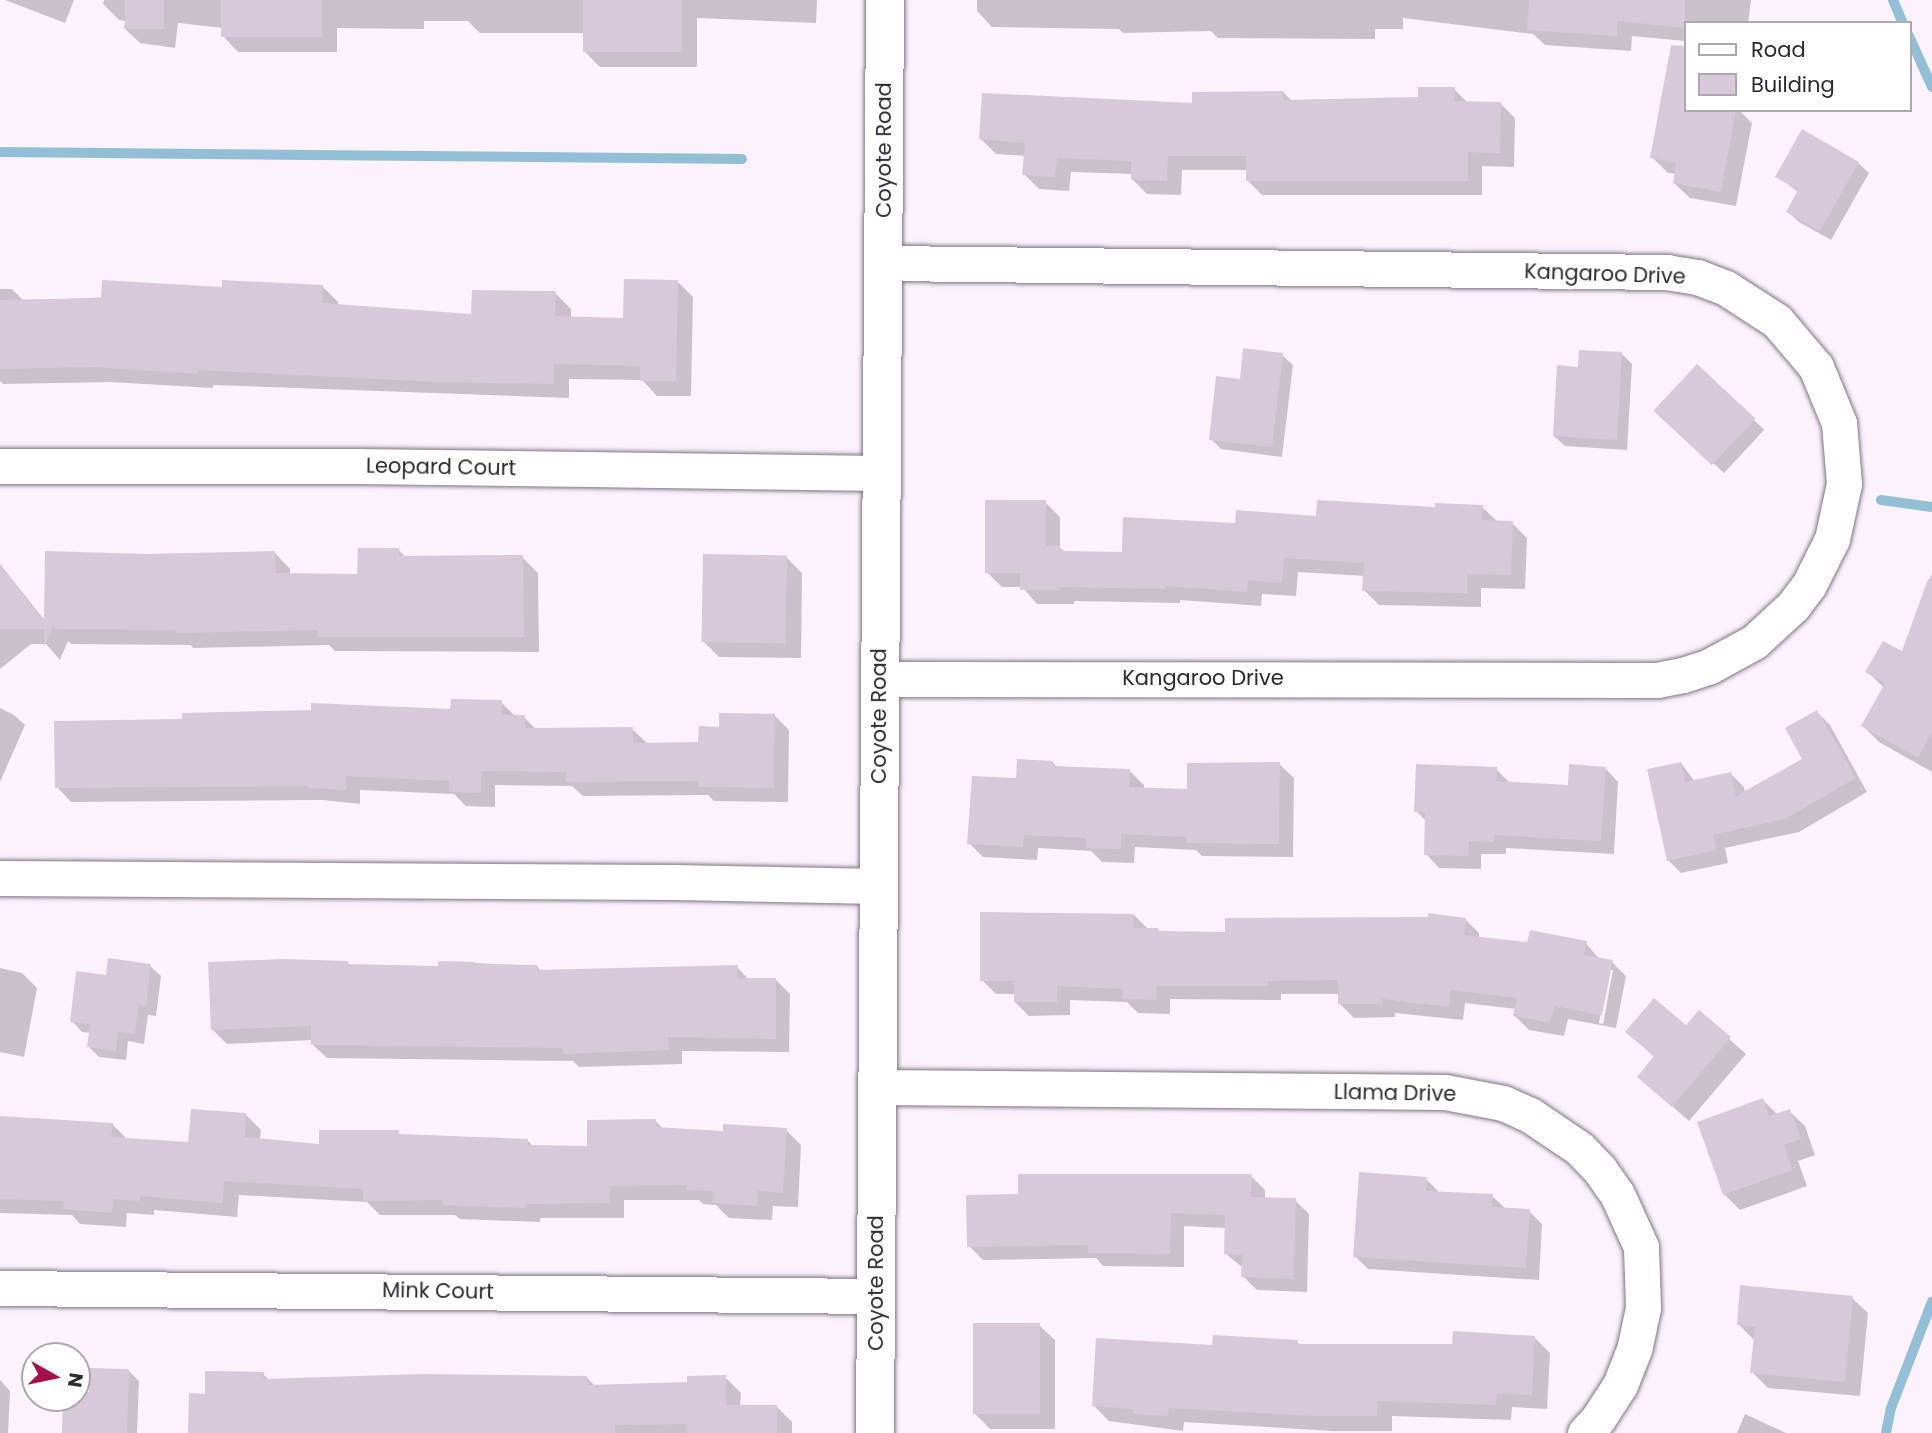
<!DOCTYPE html>
<html>
<head>
<meta charset="utf-8">
<style>
	body { margin:0 }
	#map { position:relative; width:1932px; height:1433px; overflow:hidden; background:#fbf2fd; font-family:Poppins,sans-serif }
	div>[style] { position:absolute }
	.shadow>* { inset:0; background:#0003; transform-origin:0 0 }
	.stream>* { height:10px; margin:-5px; padding:0 5px; transform-origin:5px; border-radius:5px; background:#93bfd6 }
	.building>* { inset:0; background:#d7c9da; transform-origin:0 0 }
	.roads { filter:drop-shadow(0 0 2px #817484) drop-shadow(0 0 2px #817484) }
	.minor>* { height:35px; margin:-17.5px; padding:0 17.5px; transform-origin:17.5px; border-radius:17.5px; background:#fff }
	.tertiary>* { height:38px; margin:-19px; padding:0 19px; transform-origin:19px; border-radius:19px; background:#fff }
	span { translate:-50% -50%; white-space:nowrap; text-align:center; line-height:1.15; -webkit-text-stroke:7px #fff; paint-order:stroke }
	.street-label { font-size:21px; color:#2e2930 }
	.legend { position:absolute; left:1684px; top:21px; width:228px; height:91px; box-sizing:border-box; background:#fff; border:2px solid #aba9ac; margin:0; padding:9px 12px; list-style:none; font-size:21px; color:#2e2930 }
	.legend li { display:flex; align-items:center; gap:14px; height:35px }
	.legend b { width:35px; border:2px solid #aba9ac }
	.north { position:absolute; left:21px; top:1342px; width:70px; height:70px; box-sizing:border-box; background:#fff; border:2px solid #aba9ac; border-radius:50%; rotate:99deg; font-size:19px; font-weight:700; line-height:28px; text-align:center; color:#2e2930 }
	.north::after { content:''; display:block; margin:auto; width:24px; height:32px; background:#a40f4c; clip-path:polygon(50% 0,100% 100%,50% 72%,0 100%) }
</style>
</head>
<body>
<div id="map">
	<div class="shadow">
		<i style="clip-path:polygon(5px 0,74px 0,65px 23px)"></i>
		<i style="clip-path:polygon(104px 0,817px 0,816px 23px,697px 18px,697px 67px,600px 67px,584px 51px,584px 33px,480px 33px,468px 21px,424px 21px,424px 29px,337px 28px,337px 52px,238px 52px,223px 36px,223px 28px,178px 23px,175px 48px,140px 43px,124px 28px,125px 21px,119px 20px,103px 4px)"></i>
		<i style="clip-path:polygon(977px 0,1751px 0,1748px 23px,1685px 23px,1685px 41px,1632px 36px,1631px 51px,1545px 45px,1533px 34px,1403px 18px,1403px 29px,1375px 29px,1375px 39px,1218px 38px,1211px 31px,1123px 33px,1119px 29px,992px 27px,977px 11px)"></i>
		<i style="clip-path:polygon(1454px 89px,1468px 103px,1500px 103px,1515px 118px,1514px 167px,1482px 166px,1482px 195px,1262px 195px,1247px 180px,1247px 170px,1182px 170px,1181px 195px,1147px 194px,1132px 179px,1133px 174px,1071px 172px,1069px 191px,1039px 189px,1024px 174px,1026px 156px,996px 154px,981px 139px,1284px 93px,1293px 102px,1420px 99px)"></i>
		<i style="clip-path:polygon(1664px 94px,1685px 98px,1685px 110px,1739px 110px,1752px 123px,1736px 206px,1690px 198px,1674px 183px,1676px 174px,1668px 173px,1652px 157px)"></i>
		<i style="clip-path:polygon(1858px 163px,1869px 173px,1831px 240px,1799px 222px,1788px 212px,1799px 193px,1778px 176px)"></i>
		<i style="clip-path:polygon(678px 282px,693px 297px,691px 396px,657px 396px,642px 380px,569px 379px,569px 398px,213px 385px,213px 388px,110px 382px,3px 384px,0 381px,0 289px,12px 289px,24px 301px,323px 287px,338px 302px,338px 306px,473px 316px,555px 293px,571px 309px,571px 318px,625px 320px)"></i>
		<i style="clip-path:polygon(1622px 354px,1632px 364px,1627px 450px,1565px 446px,1554px 436px,1580px 368px)"></i>
		<i style="clip-path:polygon(1282px 355px,1293px 365px,1282px 457px,1221px 449px,1211px 439px,1241px 380px)"></i>
		<i style="left:1697px;top:367px;width:92px;height:59px;rotate:43deg"></i>
		<i style="clip-path:polygon(1045px 502px,1060px 517px,1060px 548px,1065px 552px,1124px 553px,1237px 525px,1482px 507px,1498px 522px,1512px 523px,1527px 538px,1525px 589px,1481px 588px,1481px 607px,1379px 605px,1364px 590px,1365px 576px,1298px 572px,1296px 596px,1262px 594px,1261px 606px,1180px 600px,1180px 603px,1074px 601px,1074px 604px,1037px 604px,1022px 587px,1002px 587px,987px 572px)"></i>
		<i style="clip-path:polygon(399px 550px,406px 558px,522px 557px,538px 573px,539px 652px,335px 651px,329px 645px,193px 648px,191px 645px,71px 644px,68px 641px,60px 660px,46px 644px,31px 644px,0 669px,0 564px,46px 622px,146px 555px,275px 553px,290px 569px,290px 575px,359px 575px)"></i>
		<i style="clip-path:polygon(786px 557px,802px 573px,801px 658px,719px 657px,703px 641px)"></i>
		<i style="clip-path:polygon(1932px 573px,1932px 772px,1879px 742px,1863px 726px,1884px 688px,1868px 672px,1903px 654px)"></i>
		<i style="clip-path:polygon(501px 702px,516px 717px,524px 717px,536px 729px,632px 729px,648px 744px,700px 744px,721px 729px,774px 715px,789px 730px,788px 802px,714px 801px,708px 795px,583px 796px,572px 786px,495px 785px,495px 807px,466px 806px,454px 794px,360px 790px,360px 804px,322px 800px,71px 802px,57px 787px,184px 721px,452px 711px)"></i>
		<i style="clip-path:polygon(0 708px,14px 715px,25px 725px,0 782px)"></i>
		<i style="clip-path:polygon(1817px 712px,1830px 725px,1867px 792px,1799px 832px,1725px 848px,1728px 863px,1681px 873px,1668px 860px,1681px 763px,1695px 782px,1731px 774px,1744px 787px,1745px 793px,1804px 760px)"></i>
		<i style="clip-path:polygon(1052px 762px,1058px 768px,1130px 771px,1144px 785px,1144px 789px,1189px 791px,1279px 764px,1294px 778px,1293px 857px,1202px 856px,1196px 850px,1135px 847px,1134px 863px,1102px 862px,1091px 851px,1038px 848px,1037px 860px,983px 857px,969px 843px,1018px 780px)"></i>
		<i style="clip-path:polygon(1605px 768px,1618px 782px,1614px 854px,1506px 848px,1506px 854px,1481px 854px,1481px 869px,1439px 868px,1426px 854px,1427px 822px,1416px 811px,1496px 769px,1509px 782px,1570px 787px)"></i>
		<i style="clip-path:polygon(evenodd,1134px 915px,1148px 929px,1158px 929px,1161px 933px,1227px 933px,1465px 919px,1479px 933px,1479px 938px,1529px 944px,1586px 943px,1599px 959px,1612px 962px,1626px 976px,1616px 1028px,1568px 1019px,1564px 1036px,1529px 1030px,1515px 1016px,1516px 1009px,1465px 1003px,1463px 1020px,1395px 1013px,1395px 1017px,1354px 1018px,1340px 1004px,1340px 994px,1281px 994px,1281px 1000px,1170px 999px,1170px 1014px,1138px 1013px,1127px 1002px,1070px 1000px,1070px 1015px,1029px 1016px,1015px 1002px,1015px 994px,996px 994px,982px 980px,1134px 915px,1609px 970px,1613px 970px,1603px 1024px,1599px 1023px,1609px 970px)"></i>
		<i style="clip-path:polygon(347px 962px,351px 966px,439px 968px,474px 963px,537px 966px,542px 972px,737px 967px,749px 980px,776px 980px,790px 994px,789px 1052px,682px 1051px,682px 1064px,579px 1067px,573px 1061px,327px 1058px,312px 1044px,313px 1040px,227px 1044px,213px 1030px)"></i>
		<i style="clip-path:polygon(150px 966px,161px 976px,156px 1016px,148px 1015px,144px 1044px,128px 1041px,126px 1060px,99px 1057px,89px 1047px,91px 1033px,82px 1032px,72px 1021px,108px 977px)"></i>
		<i style="clip-path:polygon(0 968px,22px 973px,37px 988px,24px 1057px,0 1052px)"></i>
		<i style="clip-path:polygon(1699px 1012px,1746px 1054px,1689px 1121px,1639px 1077px,1655px 1058px,1628px 1032px,1686px 1028px)"></i>
		<i style="clip-path:polygon(1763px 1100px,1778px 1115px,1789px 1111px,1805px 1126px,1815px 1155px,1798px 1161px,1807px 1186px,1740px 1210px,1724px 1194px)"></i>
		<i style="clip-path:polygon(246px 1115px,261px 1130px,260px 1140px,321px 1146px,398px 1132px,402px 1136px,528px 1141px,534px 1147px,589px 1147px,655px 1121px,664px 1129px,725px 1132px,786px 1130px,801px 1145px,798px 1207px,773px 1206px,772px 1220px,729px 1218px,716px 1205px,703px 1204px,699px 1200px,624px 1200px,624px 1218px,540px 1218px,540px 1222px,460px 1219px,455px 1215px,380px 1215px,367px 1202px,239px 1195px,237px 1217px,154px 1210px,154px 1215px,127px 1213px,126px 1227px,80px 1224px,72px 1215px,0 1213px,0 1118px,112px 1124px,128px 1140px,190px 1144px)"></i>
		<i style="clip-path:polygon(1251px 1176px,1265px 1190px,1265px 1199px,1295px 1200px,1309px 1214px,1307px 1292px,1257px 1290px,1243px 1276px,1243px 1268px,1226px 1254px,1226px 1228px,1184px 1226px,1184px 1267px,1103px 1266px,1096px 1258px,983px 1260px,969px 1246px,1019px 1196px)"></i>
		<i style="clip-path:polygon(1426px 1179px,1439px 1192px,1492px 1196px,1506px 1209px,1529px 1211px,1542px 1224px,1539px 1280px,1368px 1269px,1355px 1256px)"></i>
		<i style="clip-path:polygon(1852px 1298px,1868px 1313px,1860px 1396px,1768px 1388px,1752px 1372px,1755px 1341px,1739px 1325px)"></i>
		<i style="clip-path:polygon(1039px 1325px,1055px 1340px,1055px 1429px,990px 1429px,975px 1414px)"></i>
		<i style="clip-path:polygon(1535px 1338px,1550px 1353px,1547px 1409px,1512px 1407px,1511px 1420px,1392px 1416px,1392px 1431px,1332px 1431px,1184px 1422px,1183px 1431px,1109px 1421px,1094px 1406px,1214px 1346px,1297px 1342px,1301px 1346px,1454px 1346px)"></i>
		<i style="clip-path:polygon(129px 1371px,139px 1381px,137px 1433px,63px 1433px,65px 1398px,77px 1398px,77px 1394px,91px 1394px)"></i>
		<i style="clip-path:polygon(263px 1374px,270px 1381px,587px 1378px,595px 1386px,688px 1384px,725px 1377px,741px 1393px,740px 1407px,776px 1406px,792px 1422px,792px 1433px,190px 1433px,207px 1395px)"></i>
		<i style="clip-path:polygon(0 1380px,10px 1391px,8px 1433px,0 1433px)"></i>
		<i style="clip-path:polygon(1745px 1414px,1786px 1433px,1737px 1433px)"></i>
	</div>
	<div class="stream">
		<i style="left:1893px;top:0;width:25px;rotate:67deg"></i>
		<i style="left:1909px;top:36px;width:56px;rotate:65.7deg"></i>
		<i style="left:0;top:152px;width:742px;rotate:0.54deg"></i>
		<i style="left:1881px;top:500px;width:51px;rotate:7.8deg"></i>
		<i style="left:1886px;top:1433px;width:25px;rotate:-79deg"></i>
		<i style="left:1891px;top:1408px;width:114px;rotate:-68.9deg"></i>
	</div>
	<div class="building">
		<i style="left:125px;top:0;width:39px;height:29px"></i>
		<i style="left:221px;top:0;width:101px;height:37px"></i>
		<i style="left:583px;top:0;width:99px;height:52px"></i>
		<i style="clip-path:polygon(1529px 0,1685px 0,1685px 28px,1617px 21px,1617px 36px,1527px 30px)"></i>
		<i style="clip-path:polygon(1671px 45px,1685px 46px,1685px 110px,1736px 110px,1721px 192px,1673px 183px,1676px 163px,1650px 158px)"></i>
		<i style="clip-path:polygon(1418px 87px,1455px 87px,1454px 101px,1501px 102px,1500px 153px,1468px 152px,1468px 181px,1246px 181px,1246px 156px,1168px 156px,1167px 181px,1131px 180px,1131px 161px,1057px 158px,1055px 177px,1022px 175px,1025px 143px,979px 139px,982px 93px,1192px 103px,1192px 92px,1284px 91px,1284px 100px,1418px 97px)"></i>
		<i style="clip-path:polygon(1802px 129px,1859px 162px,1820px 231px,1786px 212px,1798px 190px,1775px 177px)"></i>
		<i style="clip-path:polygon(624px 279px,678px 280px,676px 381px,640px 381px,640px 366px,554px 364px,554px 384px,436px 382px,198px 370px,198px 374px,93px 367px,0 369px,0 300px,101px 298px,102px 280px,222px 287px,222px 280px,323px 285px,322px 303px,471px 314px,472px 290px,556px 291px,555px 316px,623px 318px)"></i>
		<i style="clip-path:polygon(1243px 348px,1283px 353px,1272px 447px,1209px 440px,1216px 376px,1240px 379px)"></i>
		<i style="clip-path:polygon(1579px 350px,1622px 352px,1617px 440px,1553px 436px,1557px 365px,1578px 367px)"></i>
		<i style="left:1697px;top:364px;width:80px;height:64px;rotate:43deg"></i>
		<i style="clip-path:polygon(985px 500px,1046px 500px,1046px 546px,1060px 545px,1060px 551px,1122px 552px,1123px 517px,1235px 523px,1236px 510px,1316px 516px,1317px 500px,1435px 507px,1435px 503px,1483px 505px,1482px 520px,1513px 521px,1511px 575px,1467px 574px,1467px 593px,1362px 591px,1364px 563px,1284px 558px,1282px 583px,1248px 580px,1247px 592px,1166px 586px,1166px 589px,1060px 587px,1060px 590px,1020px 590px,1020px 573px,985px 573px)"></i>
		<i style="clip-path:polygon(358px 548px,399px 548px,399px 556px,523px 555px,524px 637px,318px 637px,318px 630px,176px 633px,176px 630px,54px 629px,54px 624px,44px 647px,44px 629px,0 629px,0 565px,44px 621px,45px 551px,146px 554px,275px 551px,276px 573px,357px 574px)"></i>
		<i style="left:703px;top:554px;width:84px;height:88px;rotate:1deg"></i>
		<i style="clip-path:polygon(1928px 579px,1932px 580px,1932px 732px,1918px 758px,1861px 726px,1885px 683px,1865px 672px,1883px 641px,1902px 651px)"></i>
		<i style="clip-path:polygon(451px 699px,502px 700px,502px 715px,525px 715px,525px 728px,633px 727px,633px 743px,698px 742px,699px 726px,719px 727px,719px 713px,775px 714px,774px 788px,698px 787px,698px 781px,566px 782px,566px 772px,481px 771px,481px 793px,449px 792px,449px 781px,346px 776px,346px 790px,308px 788px,308px 786px,55px 788px,54px 721px,182px 719px,182px 713px,311px 710px,311px 703px,450px 709px)"></i>
		<i style="clip-path:polygon(1817px 710px,1856px 778px,1785px 819px,1713px 835px,1716px 850px,1667px 861px,1647px 769px,1681px 762px,1685px 782px,1731px 772px,1736px 796px,1802px 759px,1785px 728px)"></i>
		<i style="clip-path:polygon(1017px 759px,1053px 761px,1053px 766px,1130px 769px,1129px 787px,1187px 789px,1187px 763px,1280px 762px,1279px 844px,1186px 843px,1186px 837px,1121px 834px,1121px 849px,1086px 848px,1086px 838px,1024px 835px,1023px 847px,967px 844px,972px 776px,1016px 778px)"></i>
		<i style="clip-path:polygon(1416px 764px,1497px 767px,1496px 781px,1568px 785px,1569px 764px,1606px 767px,1601px 841px,1494px 835px,1494px 842px,1469px 841px,1468px 856px,1424px 855px,1425px 812px,1414px 812px)"></i>
		<i style="clip-path:polygon(980px 912px,1134px 914px,1134px 928px,1158px 928px,1158px 931px,1225px 932px,1225px 918px,1428px 917px,1428px 913px,1466px 918px,1464px 935px,1527px 942px,1530px 930px,1587px 941px,1584px 955px,1613px 960px,1602px 1015px,1554px 1006px,1550px 1023px,1513px 1016px,1517px 998px,1451px 990px,1449px 1007px,1382px 999px,1382px 1004px,1338px 1004px,1338px 980px,1268px 981px,1268px 986px,1157px 986px,1156px 1000px,1122px 999px,1123px 989px,1057px 986px,1057px 1002px,1014px 1002px,1014px 981px,980px 981px)"></i>
		<i style="clip-path:polygon(108px 958px,151px 964px,146px 1007px,139px 1005px,135px 1034px,118px 1032px,116px 1051px,87px 1047px,90px 1024px,70px 1022px,76px 971px,106px 975px)"></i>
		<i style="clip-path:polygon(283px 959px,348px 961px,348px 964px,438px 966px,438px 961px,475px 962px,474px 964px,537px 965px,537px 970px,738px 965px,737px 978px,776px 978px,776px 1039px,668px 1037px,669px 1050px,563px 1054px,563px 1048px,311px 1045px,311px 1026px,211px 1030px,208px 962px)"></i>
		<i style="clip-path:polygon(1654px 998px,1686px 1025px,1699px 1010px,1731px 1037px,1672px 1107px,1637px 1077px,1654px 1056px,1625px 1032px)"></i>
		<i style="clip-path:polygon(1763px 1098px,1769px 1116px,1790px 1109px,1801px 1139px,1784px 1145px,1792px 1170px,1723px 1195px,1697px 1122px)"></i>
		<i style="clip-path:polygon(191px 1109px,246px 1113px,245px 1137px,319px 1144px,319px 1130px,399px 1130px,399px 1134px,528px 1139px,528px 1145px,587px 1146px,587px 1120px,656px 1119px,656px 1127px,723px 1131px,723px 1124px,787px 1128px,783px 1193px,758px 1191px,757px 1206px,712px 1203px,713px 1191px,686px 1190px,687px 1185px,609px 1186px,610px 1203px,526px 1204px,525px 1208px,443px 1205px,443px 1200px,363px 1201px,363px 1189px,224px 1181px,223px 1203px,140px 1196px,140px 1201px,113px 1199px,112px 1213px,63px 1209px,64px 1201px,0 1199px,0 1116px,113px 1123px,111px 1137px,188px 1142px)"></i>
		<i style="clip-path:polygon(1359px 1172px,1427px 1177px,1426px 1191px,1493px 1194px,1492px 1207px,1530px 1209px,1526px 1268px,1353px 1257px)"></i>
		<i style="clip-path:polygon(1018px 1174px,1252px 1174px,1251px 1197px,1296px 1198px,1294px 1279px,1241px 1277px,1242px 1255px,1224px 1254px,1225px 1215px,1171px 1213px,1170px 1254px,1088px 1253px,1088px 1245px,967px 1247px,966px 1195px,1018px 1194px)"></i>
		<i style="clip-path:polygon(1740px 1285px,1853px 1296px,1845px 1382px,1750px 1373px,1755px 1327px,1737px 1325px)"></i>
		<i style="left:973px;top:1323px;width:67px;height:91px"></i>
		<i style="clip-path:polygon(1453px 1331px,1535px 1336px,1532px 1395px,1497px 1393px,1496px 1405px,1377px 1401px,1377px 1416px,1315px 1416px,1169px 1408px,1168px 1416px,1133px 1414px,1133px 1409px,1092px 1406px,1096px 1338px,1212px 1345px,1213px 1335px,1298px 1340px,1297px 1344px,1452px 1344px)"></i>
		<i style="clip-path:polygon(90px 1368px,129px 1369px,127px 1433px,62px 1433px,63px 1398px,77px 1398px,77px 1392px,89px 1392px)"></i>
		<i style="clip-path:polygon(205px 1371px,264px 1372px,263px 1379px,421px 1374px,587px 1376px,588px 1385px,687px 1382px,687px 1376px,726px 1375px,726px 1405px,777px 1405px,777px 1433px,687px 1433px,687px 1424px,615px 1425px,615px 1433px,188px 1433px,189px 1393px,205px 1394px)"></i>
	</div>
	<div class="roads">
		<div class="minor">
			<i style="left:0;top:466px;width:356px"></i>
			<i style="left:356px;top:466px;width:525px;rotate:0.76deg"></i>
			<i style="left:880px;top:679px;width:777px;rotate:0.07deg"></i>
			<i style="left:1657px;top:680px;width:26px;rotate:-11deg"></i>
			<i style="left:1683px;top:675px;width:26px;rotate:-18deg"></i>
			<i style="left:1708px;top:667px;width:52px;rotate:-28.5deg"></i>
			<i style="left:1754px;top:642px;width:53px;rotate:-42.7deg"></i>
			<i style="left:1793px;top:606px;width:26px;rotate:-53deg"></i>
			<i style="left:1809px;top:585px;width:51px;rotate:-63.4deg"></i>
			<i style="left:1832px;top:539px;width:56px;rotate:-77.7deg"></i>
			<i style="left:1844px;top:484px;width:61px;rotate:-94.7deg"></i>
			<i style="left:1839px;top:423px;width:61px;rotate:-112.3deg"></i>
			<i style="left:1816px;top:367px;width:60px;rotate:-130.3deg"></i>
			<i style="left:1777px;top:321px;width:61px;rotate:-147.1deg"></i>
			<i style="left:1726px;top:288px;width:31px;rotate:-159deg"></i>
			<i style="left:1697px;top:277px;width:30px;rotate:-171deg"></i>
			<i style="left:1667px;top:272px;width:784px;rotate:-179.34deg"></i>
			<i style="left:0;top:878px;width:674px;rotate:0.34deg"></i>
			<i style="left:674px;top:882px;width:204px;rotate:1.1deg"></i>
			<i style="left:877px;top:1087px;width:568px;rotate:0.5deg"></i>
			<i style="left:1445px;top:1092px;width:59px;rotate:10.7deg"></i>
			<i style="left:1503px;top:1103px;width:30px;rotate:24deg"></i>
			<i style="left:1530px;top:1115px;width:59px;rotate:34deg"></i>
			<i style="left:1579px;top:1148px;width:30px;rotate:46deg"></i>
			<i style="left:1600px;top:1170px;width:29px;rotate:55deg"></i>
			<i style="left:1617px;top:1194px;width:58px;rotate:65.6deg"></i>
			<i style="left:1641px;top:1247px;width:61px;rotate:88.1deg"></i>
			<i style="left:1643px;top:1308px;width:40px;rotate:102deg"></i>
			<i style="left:1635px;top:1347px;width:41px;rotate:111.5deg"></i>
			<i style="left:1620px;top:1385px;width:40px;rotate:122.9deg"></i>
			<i style="left:1598px;top:1419px;width:19px;rotate:133deg"></i>
			<i style="left:0;top:1288px;width:876px;rotate:0.52deg"></i>
		</div>
		<div class="tertiary">
			<i style="left:875px;top:1433px;width:1433px;rotate:-89.6deg"></i>
		</div>
	</div>
	<div class="street-label">
		<span style="left:884px;top:150px;rotate:-90deg">Coyote Road</span>
		<span style="left:1605px;top:274px;rotate:2deg">Kangaroo Drive</span>
		<span style="left:441px;top:467px;rotate:1deg">Leopard Court</span>
		<span style="left:1203px;top:678px">Kangaroo Drive</span>
		<span style="left:879px;top:716px;rotate:-90deg">Coyote Road</span>
		<span style="left:1395px;top:1093px;rotate:1deg">Llama Drive</span>
		<span style="left:876px;top:1283px;rotate:-90deg">Coyote Road</span>
		<span style="left:438px;top:1291px;rotate:1deg">Mink Court</span>
	</div>
	<ul class="legend">
	<li><b style="height:9px;background:#fff"></b>Road</li>
	<li><b style="height:19px;background:#d7c9da"></b>Building</li>
	</ul>
	<div class="north">N</div>
</div>
</body>
</html>
